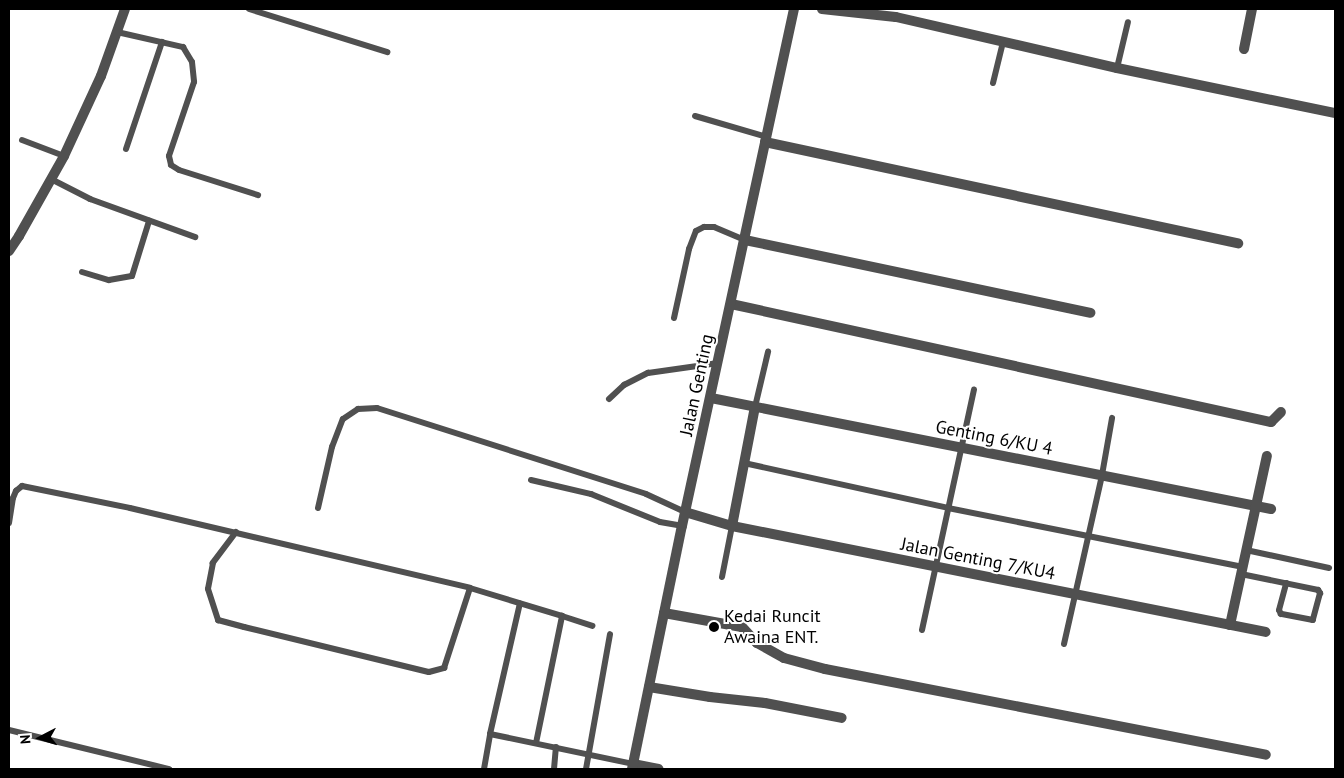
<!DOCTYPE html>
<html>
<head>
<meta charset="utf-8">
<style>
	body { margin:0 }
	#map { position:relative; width:1344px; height:778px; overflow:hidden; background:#fff; font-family:"PT Sans",sans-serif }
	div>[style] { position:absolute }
	.service>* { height:6px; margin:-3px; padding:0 3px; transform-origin:3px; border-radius:3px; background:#505050 }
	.minor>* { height:10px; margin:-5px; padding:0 5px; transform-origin:5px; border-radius:5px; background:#505050 }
	.tertiary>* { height:10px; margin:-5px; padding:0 5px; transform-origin:5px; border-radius:5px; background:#505050 }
	.dots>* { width:14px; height:14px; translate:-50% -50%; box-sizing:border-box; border:2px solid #fff; border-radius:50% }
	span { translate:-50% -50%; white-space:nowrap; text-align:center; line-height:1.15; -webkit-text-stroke:4px #fff; paint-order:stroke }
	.street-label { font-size:18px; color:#000 }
	.poi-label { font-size:18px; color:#000 }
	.left { translate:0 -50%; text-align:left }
	.frame { position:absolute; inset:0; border:10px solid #000; pointer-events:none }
	.north { position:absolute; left:15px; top:713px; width:50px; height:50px; -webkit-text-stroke:4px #fff; paint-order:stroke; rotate:265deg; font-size:14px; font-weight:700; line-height:20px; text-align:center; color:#000 }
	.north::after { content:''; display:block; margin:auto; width:18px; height:22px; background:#000; clip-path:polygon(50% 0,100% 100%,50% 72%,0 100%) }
</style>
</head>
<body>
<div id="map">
	<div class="service">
		<i style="left:249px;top:9px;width:145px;rotate:17.3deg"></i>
		<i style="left:117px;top:32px;width:68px;rotate:12.8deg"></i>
		<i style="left:183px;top:47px;width:17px;rotate:59deg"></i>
		<i style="left:192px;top:62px;width:20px;rotate:84deg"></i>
		<i style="left:194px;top:82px;width:78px;rotate:108.7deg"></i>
		<i style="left:169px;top:156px;width:9px;rotate:77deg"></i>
		<i style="left:171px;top:165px;width:9px;rotate:32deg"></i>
		<i style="left:179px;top:170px;width:83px;rotate:17.6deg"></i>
		<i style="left:1117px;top:68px;width:47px;rotate:-76.6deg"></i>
		<i style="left:993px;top:83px;width:42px;rotate:-76.3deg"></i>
		<i style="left:695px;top:116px;width:75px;rotate:16.3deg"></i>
		<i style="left:22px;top:140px;width:45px;rotate:20.9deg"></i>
		<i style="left:126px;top:149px;width:113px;rotate:-71.4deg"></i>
		<i style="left:51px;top:179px;width:44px;rotate:27.1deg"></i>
		<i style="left:90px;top:199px;width:112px;rotate:19.9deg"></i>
		<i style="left:82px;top:272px;width:28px;rotate:17deg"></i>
		<i style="left:109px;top:280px;width:23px;rotate:-10deg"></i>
		<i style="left:132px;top:276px;width:58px;rotate:-72.8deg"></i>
		<i style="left:674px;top:318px;width:71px;rotate:-77.7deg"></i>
		<i style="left:689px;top:249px;width:19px;rotate:-69deg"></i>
		<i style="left:696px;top:231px;width:9px;rotate:-27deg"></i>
		<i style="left:704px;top:227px;width:10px"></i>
		<i style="left:714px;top:227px;width:34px;rotate:23deg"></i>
		<i style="left:609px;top:399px;width:21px;rotate:-43deg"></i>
		<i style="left:624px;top:385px;width:27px;rotate:-27deg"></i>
		<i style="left:648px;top:373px;width:71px;rotate:-8.1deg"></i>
		<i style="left:755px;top:407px;width:57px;rotate:-76.7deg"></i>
		<i style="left:744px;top:463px;width:209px;rotate:12.4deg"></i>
		<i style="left:948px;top:508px;width:301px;rotate:11.3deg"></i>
		<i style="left:531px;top:480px;width:62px;rotate:13.1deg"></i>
		<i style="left:591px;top:494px;width:74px;rotate:22.1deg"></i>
		<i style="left:660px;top:522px;width:22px;rotate:10deg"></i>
		<i style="left:318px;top:508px;width:63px;rotate:-77.1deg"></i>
		<i style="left:332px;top:447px;width:30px;rotate:-69deg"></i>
		<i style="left:343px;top:419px;width:18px;rotate:-34deg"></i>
		<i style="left:358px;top:409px;width:19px;rotate:-3deg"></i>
		<i style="left:377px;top:408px;width:282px;rotate:17.7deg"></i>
		<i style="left:646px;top:494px;width:43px;rotate:24.8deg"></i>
		<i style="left:9px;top:523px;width:25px;rotate:-81deg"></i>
		<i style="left:13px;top:498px;width:8px;rotate:-67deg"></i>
		<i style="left:16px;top:491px;width:8px;rotate:-40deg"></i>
		<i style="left:22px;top:486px;width:110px;rotate:11.5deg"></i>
		<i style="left:130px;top:508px;width:349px;rotate:13.2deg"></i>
		<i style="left:236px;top:532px;width:39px;rotate:127deg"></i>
		<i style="left:213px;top:563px;width:26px;rotate:101deg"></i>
		<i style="left:208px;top:589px;width:33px;rotate:72deg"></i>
		<i style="left:218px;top:620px;width:27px;rotate:15deg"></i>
		<i style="left:244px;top:627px;width:190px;rotate:13.7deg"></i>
		<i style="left:429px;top:672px;width:16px;rotate:-15deg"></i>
		<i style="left:444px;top:668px;width:84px;rotate:-72deg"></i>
		<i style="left:470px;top:588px;width:96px;rotate:16.9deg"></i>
		<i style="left:1246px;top:550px;width:85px;rotate:12.2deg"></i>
		<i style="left:1241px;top:574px;width:79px;rotate:11.7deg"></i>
		<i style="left:1318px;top:590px;width:4px;rotate:56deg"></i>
		<i style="left:1320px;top:593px;width:28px;rotate:105deg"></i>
		<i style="left:1313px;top:620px;width:33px;rotate:-169deg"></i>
		<i style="left:1281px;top:614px;width:4px;rotate:-117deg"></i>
		<i style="left:1279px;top:610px;width:28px;rotate:-75deg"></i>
		<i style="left:722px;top:577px;width:52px;rotate:-78.9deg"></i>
		<i style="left:922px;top:630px;width:246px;rotate:-77.8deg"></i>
		<i style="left:1064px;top:644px;width:173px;rotate:-77.3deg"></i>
		<i style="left:1102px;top:475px;width:58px;rotate:-80deg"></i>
		<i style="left:9px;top:730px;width:165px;rotate:13.7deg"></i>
		<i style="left:490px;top:734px;width:134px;rotate:-77.1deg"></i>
		<i style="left:536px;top:743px;width:130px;rotate:-78.4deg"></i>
		<i style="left:562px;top:616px;width:32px;rotate:18deg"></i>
		<i style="left:484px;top:769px;width:36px;rotate:-80deg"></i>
		<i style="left:490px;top:734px;width:146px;rotate:11.8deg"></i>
		<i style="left:554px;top:769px;width:22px;rotate:-85deg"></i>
		<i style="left:586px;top:769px;width:137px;rotate:-79.9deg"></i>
	</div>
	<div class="minor">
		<i style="left:822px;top:9px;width:74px;rotate:6.2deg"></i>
		<i style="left:896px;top:17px;width:227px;rotate:13deg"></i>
		<i style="left:1117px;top:68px;width:223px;rotate:11.7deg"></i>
		<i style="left:1244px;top:49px;width:41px;rotate:-78.7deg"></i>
		<i style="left:765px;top:142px;width:484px;rotate:12.1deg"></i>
		<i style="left:745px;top:240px;width:353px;rotate:11.9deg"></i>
		<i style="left:731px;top:304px;width:553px;rotate:12.33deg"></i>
		<i style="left:1271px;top:422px;width:14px;rotate:-45deg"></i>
		<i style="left:711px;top:398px;width:571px;rotate:11.21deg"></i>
		<i style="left:685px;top:512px;width:49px;rotate:16.6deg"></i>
		<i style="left:732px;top:526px;width:544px;rotate:11.23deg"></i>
		<i style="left:732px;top:526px;width:121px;rotate:-79.1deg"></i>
		<i style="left:664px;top:613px;width:79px;rotate:10.2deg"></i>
		<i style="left:742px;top:627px;width:22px;rotate:47deg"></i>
		<i style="left:757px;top:643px;width:31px;rotate:29deg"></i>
		<i style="left:784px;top:658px;width:42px;rotate:15deg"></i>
		<i style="left:825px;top:669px;width:449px;rotate:11deg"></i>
		<i style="left:1230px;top:625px;width:173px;rotate:-77.7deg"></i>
		<i style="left:649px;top:687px;width:62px;rotate:9.3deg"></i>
		<i style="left:710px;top:697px;width:55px;rotate:6.2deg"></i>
		<i style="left:765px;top:703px;width:78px;rotate:11deg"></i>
		<i style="left:633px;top:764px;width:26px;rotate:11deg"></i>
	</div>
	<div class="tertiary">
		<i style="left:9px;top:251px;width:18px;rotate:-56deg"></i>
		<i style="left:19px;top:236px;width:92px;rotate:-60.6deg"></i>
		<i style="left:64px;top:156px;width:88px;rotate:-65.2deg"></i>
		<i style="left:101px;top:76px;width:71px;rotate:-70.3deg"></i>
		<i style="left:632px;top:769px;width:248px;rotate:-78.4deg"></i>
		<i style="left:682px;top:526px;width:529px;rotate:-77.78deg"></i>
	</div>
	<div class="dots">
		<i style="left:714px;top:627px;background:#000"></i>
	</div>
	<div class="street-label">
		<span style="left:697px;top:385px;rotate:-78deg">Jalan Genting</span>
		<span style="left:994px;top:438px;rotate:11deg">Genting 6/KU 4</span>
		<span style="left:978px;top:559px;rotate:11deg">Jalan Genting 7/KU4</span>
	</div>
	<div class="poi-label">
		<span class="left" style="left:724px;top:627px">Kedai Runcit<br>Awaina ENT.</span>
	</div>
	<div class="frame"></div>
	<div class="north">N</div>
</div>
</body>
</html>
